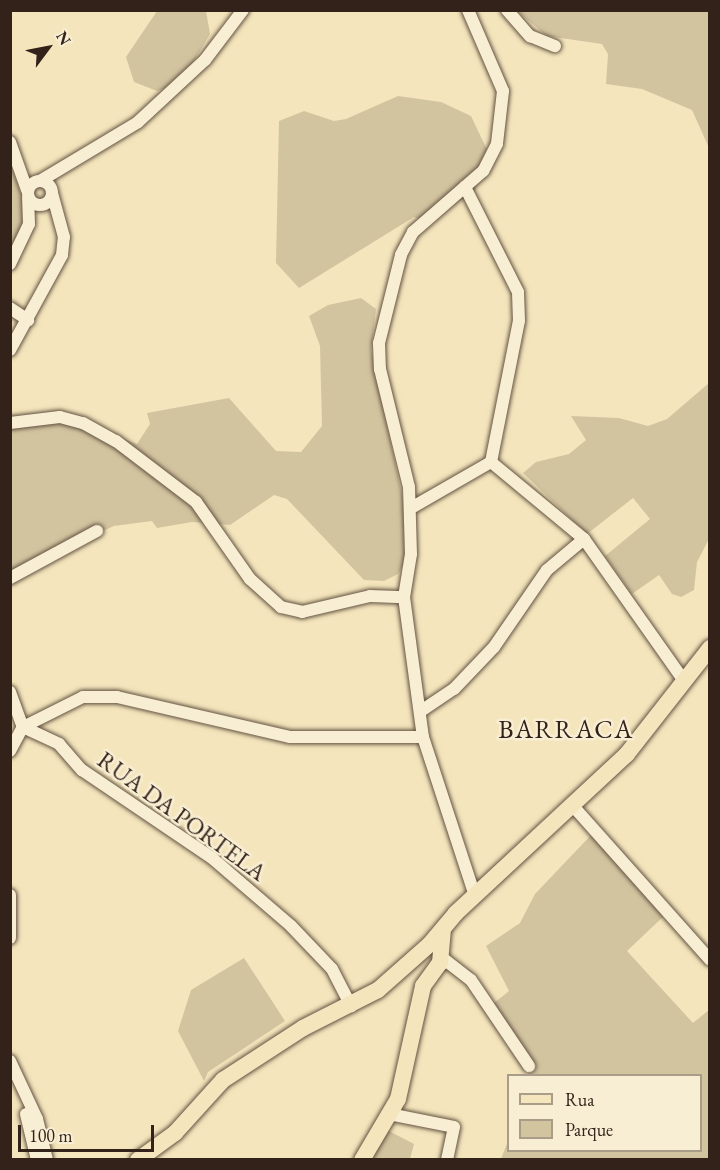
<!DOCTYPE html>
<html>
<head>
<meta charset="utf-8">
<style>
	body { margin:0 }
	#map { position:relative; width:720px; height:1170px; overflow:hidden; background:#f4e5bc; font-family:"EB Garamond",serif }
	div>[style] { position:absolute }
	.green>* { inset:0; background:#d3c4a0 }
	.roads { filter:drop-shadow(0 0 2px #635342) drop-shadow(0 0 2px #635342) }
	.minor>* { height:12px; margin:-6px; padding:0 6px; transform-origin:6px; border-radius:6px; background:#f8eed3 }
	.minor>.ring { margin:-6px; padding:0; box-sizing:content-box; background:none; border:12px solid #f8eed3; border-radius:50% }
	.major>* { height:16px; margin:-8px; padding:0 8px; transform-origin:8px; border-radius:8px; background:#f4e5bc }
	span { translate:-50% -50%; white-space:nowrap; text-align:center; line-height:1.15; -webkit-text-stroke:5px #f8eed3; paint-order:stroke }
	.street-label { font-size:24px; color:#33221a }
	.neighbourhood-label { font-size:26px; color:#33221a; letter-spacing:1.5px }
	.frame { position:absolute; inset:0; border:12px solid #33221a; pointer-events:none }
	.legend { position:absolute; left:507px; top:1074px; width:195px; height:78px; box-sizing:border-box; background:#f8eed3; border:2px solid #a99c89; margin:0; padding:8px 10px; list-style:none; font-size:18px; color:#33221a }
	.legend li { display:flex; align-items:center; gap:12px; height:30px }
	.legend b { width:30px; border:2px solid #a99c89 }
	.north { position:absolute; left:18px; top:18px; width:60px; height:60px; -webkit-text-stroke:4px #f8eed3; paint-order:stroke; rotate:58deg; font-size:16px; font-weight:700; line-height:24px; text-align:center; color:#33221a }
	.north::after { content:''; display:block; margin:auto; width:21px; height:27px; background:#33221a; clip-path:polygon(50% 0,100% 100%,50% 72%,0 100%) }
	.scale { position:absolute; left:18px; top:1125px; width:136px; height:27px; box-sizing:border-box; border:3px solid #33221a; border-top:0; padding-left:8px; font-size:18px; line-height:21px; white-space:nowrap; color:#33221a; -webkit-text-stroke:4px #f8eed3; paint-order:stroke }
</style>
</head>
<body>
<div id="map">
	<div class="green">
		<i style="clip-path:polygon(157px 11px,206px 11px,210px 34px,181px 83px,157px 91px,134px 82px,126px 57px)"></i>
		<i style="clip-path:polygon(517px 11px,709px 11px,709px 148px,692px 110px,642px 89px,606px 84px,608px 54px,602px 44px,547px 36px)"></i>
		<i style="clip-path:polygon(398px 96px,441px 102px,471px 116px,491px 158px,475px 190px,428px 222px,414px 217px,299px 288px,276px 263px,279px 121px,304px 111px,334px 121px,346px 119px)"></i>
		<i style="clip-path:polygon(10px 163px,29px 217px,10px 258px)"></i>
		<i style="clip-path:polygon(361px 298px,376px 309px,371px 350px,407px 519px,405px 562px,398px 574px,384px 581px,364px 580px,287px 499px,274px 495px,230px 525px,192px 522px,157px 528px,152px 521px,114px 526px,11px 571px,11px 417px,87px 424px,137px 444px,150px 424px,147px 413px,229px 398px,276px 451px,301px 452px,322px 426px,320px 346px,309px 316px,328px 305px)"></i>
		<i style="clip-path:polygon(709px 383px,709px 539px,697px 562px,694px 590px,681px 597px,672px 594px,659px 575px,632px 594px,605px 556px,650px 519px,633px 498px,587px 534px,523px 473px,536px 462px,569px 454px,586px 440px,571px 416px,619px 418px,648px 426px,667px 419px)"></i>
		<i style="clip-path:polygon(593px 833px,665px 915px,627px 951px,693px 1023px,709px 1010px,709px 1159px,501px 1159px,508px 1141px,508px 1150px,700px 1150px,700px 1076px,529px 1075px,509px 1045px,511px 1032px,494px 1003px,509px 991px,486px 946px,520px 923px,535px 894px)"></i>
		<i style="clip-path:polygon(244px 958px,285px 1021px,208px 1072px,204px 1081px,178px 1031px,191px 990px)"></i>
		<i style="clip-path:polygon(387px 1130px,414px 1144px,410px 1159px,371px 1160px)"></i>
	</div>
	<div class="roads">
		<div class="minor">
			<i style="left:468px;top:10px;width:88px;rotate:66.6deg"></i>
			<i style="left:503px;top:91px;width:53px;rotate:96.5deg"></i>
			<i style="left:497px;top:144px;width:30px;rotate:117deg"></i>
			<i style="left:483px;top:171px;width:93px;rotate:138.9deg"></i>
			<i style="left:413px;top:232px;width:26px;rotate:118deg"></i>
			<i style="left:401px;top:255px;width:91px;rotate:104deg"></i>
			<i style="left:379px;top:343px;width:26px;rotate:88deg"></i>
			<i style="left:380px;top:369px;width:122px;rotate:76.2deg"></i>
			<i style="left:409px;top:487px;width:67px;rotate:88.3deg"></i>
			<i style="left:411px;top:554px;width:44px;rotate:99.2deg"></i>
			<i style="left:404px;top:597px;width:141px;rotate:82.3deg"></i>
			<i style="left:423px;top:737px;width:167px;rotate:71.9deg"></i>
			<i style="left:507px;top:10px;width:35px;rotate:49deg"></i>
			<i style="left:530px;top:36px;width:27px;rotate:22deg"></i>
			<i style="left:10px;top:142px;width:51px;rotate:70.5deg"></i>
			<i class="ring" style="left:28px;top:181px;width:12px;height:12px"></i>
			<i style="left:40px;top:181px;width:114px;rotate:-31deg"></i>
			<i style="left:138px;top:122px;width:91px;rotate:-42.8deg"></i>
			<i style="left:205px;top:60px;width:63px;rotate:-52.8deg"></i>
			<i style="left:10px;top:264px;width:44px;rotate:-64.6deg"></i>
			<i style="left:29px;top:224px;width:26px;rotate:-92deg"></i>
			<i style="left:10px;top:308px;width:22px;rotate:34deg"></i>
			<i style="left:10px;top:350px;width:108px;rotate:-61.3deg"></i>
			<i style="left:62px;top:255px;width:18px;rotate:-84deg"></i>
			<i style="left:64px;top:237px;width:46px;rotate:-105.3deg"></i>
			<i style="left:10px;top:423px;width:50px;rotate:-6.8deg"></i>
			<i style="left:60px;top:417px;width:24px;rotate:15deg"></i>
			<i style="left:83px;top:423px;width:38px;rotate:29deg"></i>
			<i style="left:116px;top:441px;width:101px;rotate:37.3deg"></i>
			<i style="left:196px;top:502px;width:94px;rotate:55deg"></i>
			<i style="left:250px;top:579px;width:42px;rotate:42.1deg"></i>
			<i style="left:281px;top:607px;width:22px;rotate:13deg"></i>
			<i style="left:302px;top:612px;width:70px;rotate:-13.2deg"></i>
			<i style="left:370px;top:596px;width:34px;rotate:2deg"></i>
			<i style="left:491px;top:462px;width:121px;rotate:39.6deg"></i>
			<i style="left:584px;top:539px;width:174px;rotate:54.8deg"></i>
			<i style="left:411px;top:508px;width:92px;rotate:-29.9deg"></i>
			<i style="left:491px;top:462px;width:144px;rotate:-78.8deg"></i>
			<i style="left:519px;top:321px;width:29px;rotate:-92deg"></i>
			<i style="left:518px;top:292px;width:118px;rotate:-116.8deg"></i>
			<i style="left:10px;top:578px;width:99px;rotate:-28.4deg"></i>
			<i style="left:10px;top:692px;width:37px;rotate:70deg"></i>
			<i style="left:421px;top:711px;width:40px;rotate:-34deg"></i>
			<i style="left:454px;top:689px;width:58px;rotate:-46.4deg"></i>
			<i style="left:494px;top:647px;width:93px;rotate:-55.5deg"></i>
			<i style="left:547px;top:570px;width:48px;rotate:-40deg"></i>
			<i style="left:23px;top:727px;width:40px;rotate:25deg"></i>
			<i style="left:59px;top:744px;width:35px;rotate:49deg"></i>
			<i style="left:82px;top:770px;width:157px;rotate:34.1deg"></i>
			<i style="left:212px;top:858px;width:104px;rotate:40.7deg"></i>
			<i style="left:291px;top:926px;width:59px;rotate:46.4deg"></i>
			<i style="left:332px;top:969px;width:42px;rotate:62.8deg"></i>
			<i style="left:23px;top:727px;width:67px;rotate:-26.6deg"></i>
			<i style="left:83px;top:697px;width:34px"></i>
			<i style="left:117px;top:697px;width:178px;rotate:13deg"></i>
			<i style="left:290px;top:737px;width:133px"></i>
			<i style="left:10px;top:751px;width:27px;rotate:-62deg"></i>
			<i style="left:573px;top:806px;width:206px;rotate:48.3deg"></i>
			<i style="left:10px;top:895px;width:43px;rotate:90deg"></i>
			<i style="left:440px;top:956px;width:39px;rotate:38deg"></i>
			<i style="left:471px;top:980px;width:104px;rotate:56deg"></i>
			<i style="left:10px;top:1061px;width:64px;rotate:65deg"></i>
			<i style="left:37px;top:1119px;width:42px;rotate:76.3deg"></i>
			<i style="left:26px;top:1114px;width:47px;rotate:76.6deg"></i>
			<i style="left:389px;top:1114px;width:66px;rotate:11.3deg"></i>
			<i style="left:454px;top:1127px;width:34px;rotate:102deg"></i>
		</div>
		<div class="major">
			<i style="left:138px;top:1160px;width:46px;rotate:-36.1deg"></i>
			<i style="left:175px;top:1133px;width:72px;rotate:-47.8deg"></i>
			<i style="left:223px;top:1080px;width:95px;rotate:-33deg"></i>
			<i style="left:303px;top:1028px;width:84px;rotate:-26.9deg"></i>
			<i style="left:378px;top:990px;width:69px;rotate:-41.5deg"></i>
			<i style="left:430px;top:944px;width:40px;rotate:-50deg"></i>
			<i style="left:456px;top:913px;width:233px;rotate:-42.9deg"></i>
			<i style="left:627px;top:754px;width:135px;rotate:-51.9deg"></i>
			<i style="left:362px;top:1160px;width:71px;rotate:-59.5deg"></i>
			<i style="left:398px;top:1099px;width:116px;rotate:-77.5deg"></i>
			<i style="left:423px;top:986px;width:29px;rotate:-54deg"></i>
			<i style="left:440px;top:963px;width:32px;rotate:-85deg"></i>
		</div>
	</div>
	<div class="street-label">
		<span style="left:182px;top:816px;rotate:36deg">RUA DA PORTELA</span>
	</div>
	<div class="neighbourhood-label">
		<span style="left:566px;top:730px">BARRACA</span>
	</div>
	<div class="frame"></div>
	<ul class="legend">
	<li><b style="height:8px;background:#f4e5bc"></b>Rua</li>
	<li><b style="height:16px;background:#d3c4a0"></b>Parque</li>
	</ul>
	<div class="north">N</div>
	<div class="scale">100 m</div>
</div>
</body>
</html>
